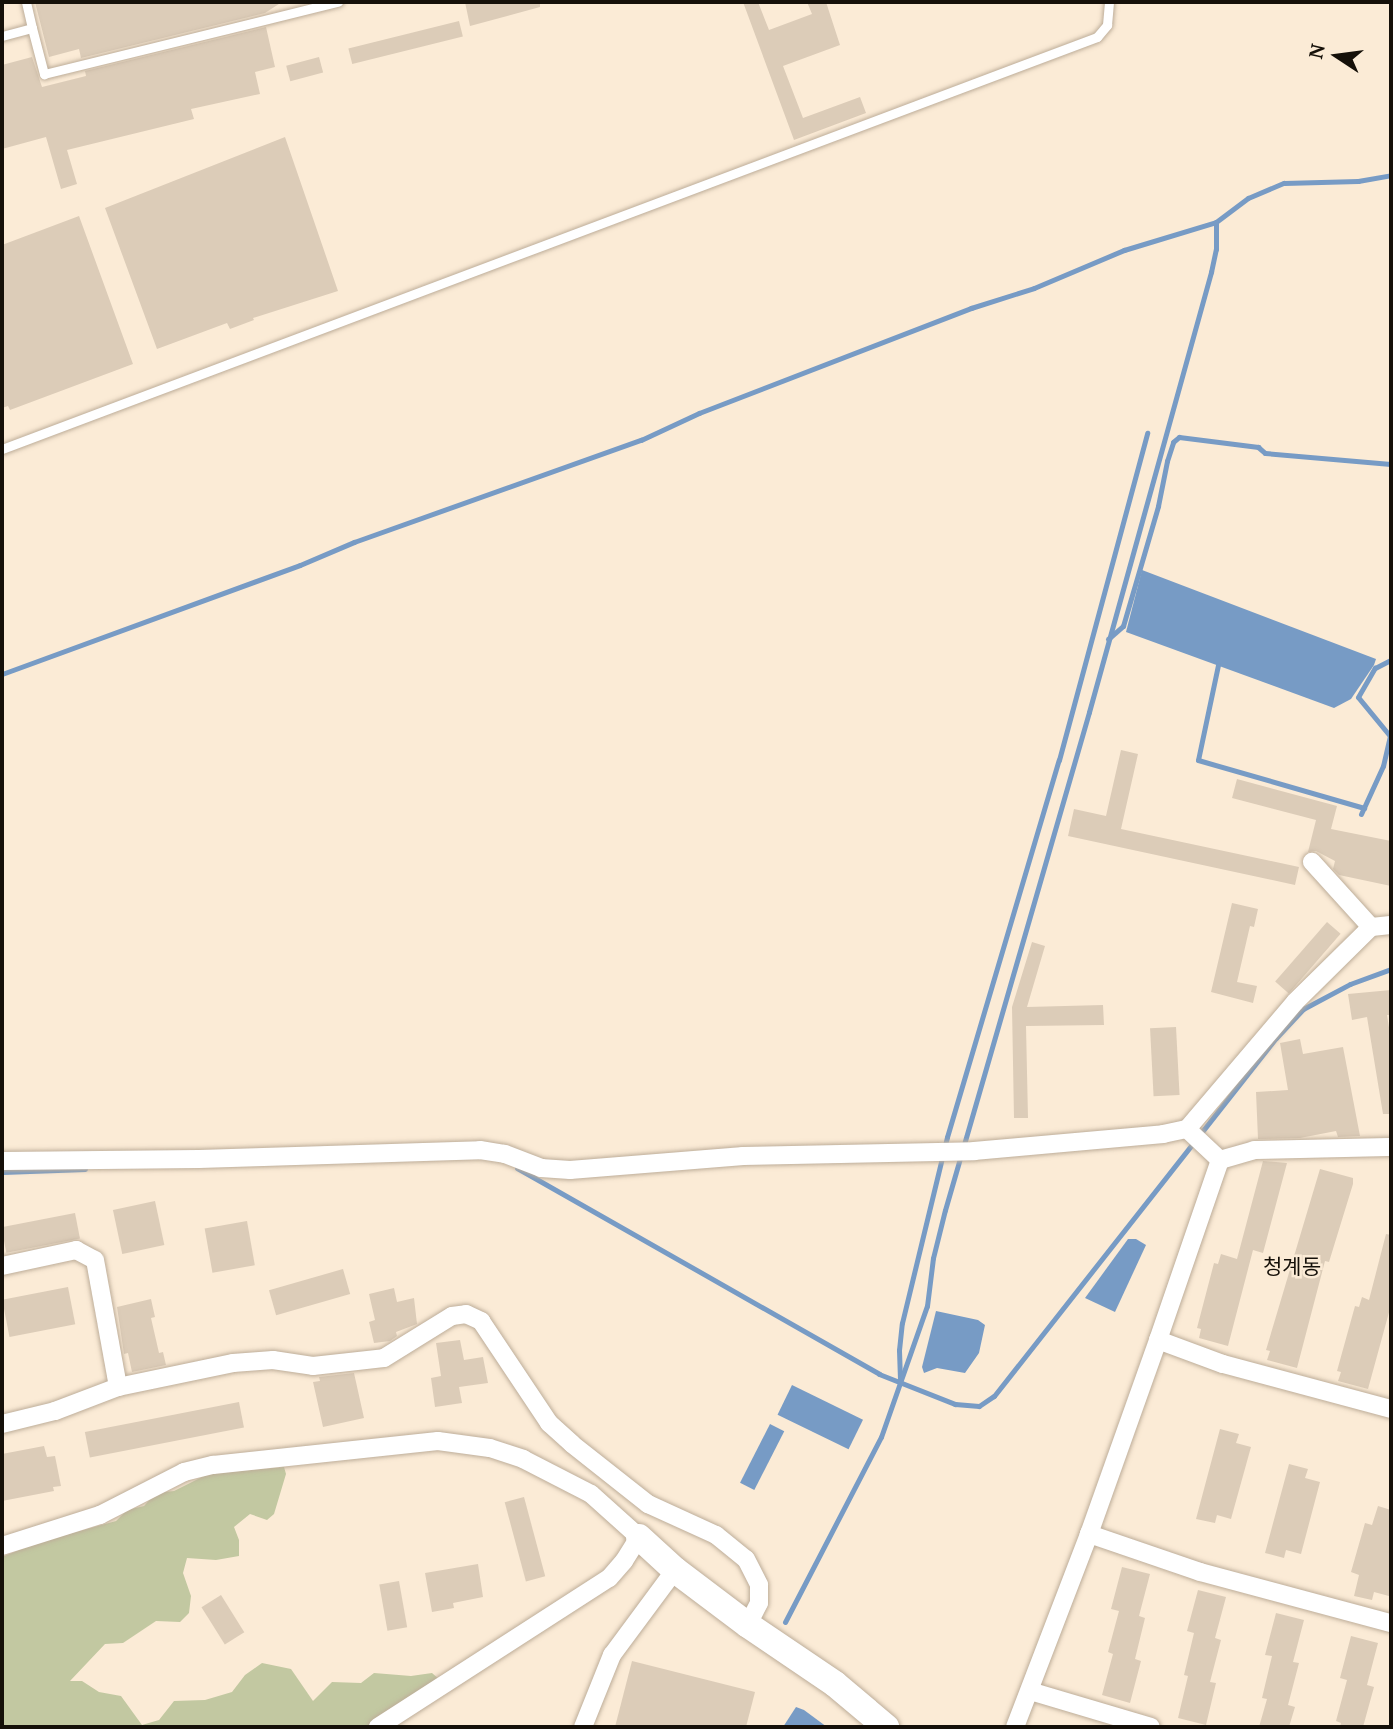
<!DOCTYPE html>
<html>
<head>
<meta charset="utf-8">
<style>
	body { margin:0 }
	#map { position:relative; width:1393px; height:1729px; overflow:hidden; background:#fbebd6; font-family:"PT Serif","Noto Sans KR",serif }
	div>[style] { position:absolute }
	.green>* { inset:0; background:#c2c8a1 }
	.water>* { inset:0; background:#779bc5; transform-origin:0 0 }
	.stream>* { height:5px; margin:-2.5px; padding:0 2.5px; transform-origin:2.5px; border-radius:2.5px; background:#779bc5 }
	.building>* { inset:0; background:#dcccb8; transform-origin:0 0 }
	.roads { filter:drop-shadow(0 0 2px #bdad99) drop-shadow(0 0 2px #bdad99) }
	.lane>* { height:9px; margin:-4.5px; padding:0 4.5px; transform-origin:4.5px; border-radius:4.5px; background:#fff }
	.street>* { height:18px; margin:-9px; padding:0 9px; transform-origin:9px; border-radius:9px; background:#fff }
	.secondary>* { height:26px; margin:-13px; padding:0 13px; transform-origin:13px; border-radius:13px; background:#fff }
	span { translate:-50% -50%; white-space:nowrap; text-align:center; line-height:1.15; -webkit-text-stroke:5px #fbebd6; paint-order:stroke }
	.quarter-label { font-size:21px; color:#151009 }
	.frame { position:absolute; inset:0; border:4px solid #151009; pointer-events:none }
	.north { position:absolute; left:1302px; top:21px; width:70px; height:70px; -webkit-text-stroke:5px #fbebd6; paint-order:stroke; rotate:283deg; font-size:19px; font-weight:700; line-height:28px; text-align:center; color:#151009 }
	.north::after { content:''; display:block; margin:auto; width:24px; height:32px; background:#151009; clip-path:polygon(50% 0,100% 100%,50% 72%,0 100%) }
</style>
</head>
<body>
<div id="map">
	<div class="green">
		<i style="clip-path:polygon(284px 1467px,286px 1474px,274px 1514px,267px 1520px,250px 1514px,234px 1527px,239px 1540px,239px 1556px,216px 1560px,187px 1558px,183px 1573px,191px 1596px,189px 1613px,180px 1622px,156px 1621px,123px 1643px,105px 1644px,70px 1681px,82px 1681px,99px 1692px,121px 1696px,142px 1725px,159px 1720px,174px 1701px,205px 1700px,232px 1692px,245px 1675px,262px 1663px,291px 1669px,313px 1701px,332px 1682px,361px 1683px,374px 1673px,411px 1676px,432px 1673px,440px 1680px,368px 1727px,2px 1727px,2px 1557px,36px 1543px,116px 1521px,127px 1510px,144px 1506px,156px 1493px,174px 1491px,208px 1474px)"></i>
	</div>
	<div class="water">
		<i style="clip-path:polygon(1142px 570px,1376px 659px,1374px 665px,1351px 699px,1334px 708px,1126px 632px)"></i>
		<i style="clip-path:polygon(1128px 1239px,1136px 1239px,1146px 1245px,1115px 1312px,1085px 1298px)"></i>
		<i style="clip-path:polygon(936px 1311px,978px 1320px,985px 1325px,979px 1353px,965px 1373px,937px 1368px,924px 1373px,922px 1367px)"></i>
		<i style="left:792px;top:1385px;width:79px;height:33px;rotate:26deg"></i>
		<i style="left:770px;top:1424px;width:16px;height:66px;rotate:27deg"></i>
		<i style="clip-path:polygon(796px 1707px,804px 1710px,827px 1727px,783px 1727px)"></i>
	</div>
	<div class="stream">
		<i style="left:1108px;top:639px;width:20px;rotate:-41deg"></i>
		<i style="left:1123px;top:626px;width:125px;rotate:-73.7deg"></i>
		<i style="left:1158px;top:506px;width:46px;rotate:-78.7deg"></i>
		<i style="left:1167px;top:461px;width:20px;rotate:-72deg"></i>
		<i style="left:1173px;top:442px;width:8px;rotate:-40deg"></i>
		<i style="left:1179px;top:437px;width:80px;rotate:7.2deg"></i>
		<i style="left:1258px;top:447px;width:9px;rotate:41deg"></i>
		<i style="left:1265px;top:453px;width:126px;rotate:5deg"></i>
		<i style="left:1218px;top:665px;width:97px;rotate:101.9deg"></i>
		<i style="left:1198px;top:760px;width:173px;rotate:16.1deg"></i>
		<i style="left:2px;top:674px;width:317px;rotate:-20.1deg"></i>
		<i style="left:300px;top:565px;width:59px;rotate:-23.1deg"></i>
		<i style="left:354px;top:542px;width:305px;rotate:-19.6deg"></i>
		<i style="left:641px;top:440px;width:64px;rotate:-25deg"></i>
		<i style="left:699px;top:413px;width:292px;rotate:-21.1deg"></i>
		<i style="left:971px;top:308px;width:66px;rotate:-17.6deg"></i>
		<i style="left:1034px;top:288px;width:98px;rotate:-22.9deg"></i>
		<i style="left:1124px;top:250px;width:96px;rotate:-16.9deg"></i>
		<i style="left:1216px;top:222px;width:40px;rotate:-37deg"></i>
		<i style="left:1248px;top:198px;width:39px;rotate:-23deg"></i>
		<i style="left:1284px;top:183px;width:74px;rotate:-1.5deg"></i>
		<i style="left:1358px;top:181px;width:34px;rotate:-10deg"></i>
		<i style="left:1361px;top:814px;width:53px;rotate:-65.4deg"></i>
		<i style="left:1383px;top:766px;width:31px;rotate:-77deg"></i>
		<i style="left:1390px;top:736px;width:50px;rotate:-129.4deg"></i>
		<i style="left:1358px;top:697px;width:34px;rotate:-60deg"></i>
		<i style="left:1375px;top:668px;width:18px;rotate:-27deg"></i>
		<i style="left:517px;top:1168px;width:417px;rotate:29.6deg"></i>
		<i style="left:879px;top:1374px;width:82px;rotate:21.5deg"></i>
		<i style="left:955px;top:1404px;width:24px;rotate:5deg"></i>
		<i style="left:979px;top:1406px;width:18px;rotate:-34deg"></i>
		<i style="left:994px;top:1396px;width:456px;rotate:-51.8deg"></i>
		<i style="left:1276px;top:1038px;width:40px;rotate:-47deg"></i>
		<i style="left:1303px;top:1009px;width:53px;rotate:-28deg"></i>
		<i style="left:1350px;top:984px;width:44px;rotate:-20.1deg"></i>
		<i style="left:2px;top:1172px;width:83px;rotate:-2.1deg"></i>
		<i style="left:900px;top:1379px;width:29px;rotate:-92deg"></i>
		<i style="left:899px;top:1350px;width:27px;rotate:-84deg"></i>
		<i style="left:902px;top:1323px;width:191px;rotate:-76.4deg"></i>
		<i style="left:947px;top:1137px;width:393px;rotate:-73.5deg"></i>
		<i style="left:1059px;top:760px;width:339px;rotate:-74.9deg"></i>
		<i style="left:785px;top:1622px;width:208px;rotate:-62.6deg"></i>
		<i style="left:881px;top:1437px;width:139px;rotate:-70.7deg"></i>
		<i style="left:927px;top:1306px;width:48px;rotate:-82.9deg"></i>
		<i style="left:933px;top:1258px;width:49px;rotate:-76deg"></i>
		<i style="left:945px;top:1210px;width:518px;rotate:-73.87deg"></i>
		<i style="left:1089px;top:712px;width:457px;rotate:-74.5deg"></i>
		<i style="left:1211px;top:272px;width:24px;rotate:-78deg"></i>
		<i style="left:1216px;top:249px;width:27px;rotate:-90deg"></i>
	</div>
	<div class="building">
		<i style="clip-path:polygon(35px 2px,282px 2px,265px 13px,81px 58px,79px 49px,49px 57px)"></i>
		<i style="clip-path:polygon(465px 2px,540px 2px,540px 7px,470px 26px)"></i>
		<i style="clip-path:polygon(743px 2px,758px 2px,769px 30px,812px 14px,807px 2px,826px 2px,840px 45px,783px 66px,803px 118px,860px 97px,866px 113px,794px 140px)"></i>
		<i style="left:459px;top:21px;width:16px;height:114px;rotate:76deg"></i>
		<i style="clip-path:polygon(266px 27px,275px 67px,255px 72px,260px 94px,191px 109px,194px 119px,67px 150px,77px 184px,61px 189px,46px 137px,2px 149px,2px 65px,32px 57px,42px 87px,86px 76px,85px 71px)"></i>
		<i style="left:319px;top:57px;width:16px;height:34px;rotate:75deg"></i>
		<i style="clip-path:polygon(285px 137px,338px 291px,253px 318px,254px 320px,230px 329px,227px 323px,157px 349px,105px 208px)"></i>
		<i style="clip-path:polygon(79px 216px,133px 364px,10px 410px,8px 406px,2px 408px,2px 245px)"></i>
		<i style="clip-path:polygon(1121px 750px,1138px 754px,1121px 829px,1299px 867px,1295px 885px,1068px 836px,1074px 809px,1106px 816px)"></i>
		<i style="clip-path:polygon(1237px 779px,1337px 806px,1331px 829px,1391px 841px,1391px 886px,1339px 875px,1333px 869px,1335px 861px,1316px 851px,1308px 852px,1316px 820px,1232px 798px)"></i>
		<i style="clip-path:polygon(1232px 903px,1258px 909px,1254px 927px,1250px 926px,1237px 982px,1257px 986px,1253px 1003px,1211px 992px)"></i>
		<i style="left:1327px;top:922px;width:18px;height:79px;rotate:41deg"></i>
		<i style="clip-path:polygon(1032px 942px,1045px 946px,1027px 1007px,1103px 1005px,1104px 1025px,1026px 1026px,1028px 1118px,1014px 1118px,1012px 1007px)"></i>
		<i style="clip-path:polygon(1391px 990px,1391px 1015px,1387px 1015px,1391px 1040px,1391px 1114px,1383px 1114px,1367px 1017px,1352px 1020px,1348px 994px)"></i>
		<i style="left:1176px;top:1027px;width:68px;height:26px;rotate:87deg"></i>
		<i style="clip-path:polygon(1300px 1039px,1303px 1054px,1343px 1047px,1360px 1136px,1338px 1137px,1336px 1131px,1300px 1138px,1258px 1139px,1256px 1092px,1288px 1090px,1280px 1043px)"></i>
		<i style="clip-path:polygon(1263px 1161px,1287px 1163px,1263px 1253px,1253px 1250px,1228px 1346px,1199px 1338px,1201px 1329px,1197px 1328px,1214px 1263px,1218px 1264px,1221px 1254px,1237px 1259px)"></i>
		<i style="clip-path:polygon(1320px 1169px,1353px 1178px,1353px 1184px,1329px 1262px,1325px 1261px,1297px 1368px,1267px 1360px,1270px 1351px,1266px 1350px)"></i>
		<i style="left:155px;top:1201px;width:45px;height:43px;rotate:78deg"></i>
		<i style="left:75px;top:1213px;width:26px;height:75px;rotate:79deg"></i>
		<i style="left:247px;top:1221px;width:45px;height:43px;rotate:80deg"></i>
		<i style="clip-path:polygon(1386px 1234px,1391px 1235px,1391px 1305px,1368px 1389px,1338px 1381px,1341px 1372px,1337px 1371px,1355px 1306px,1359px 1307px,1362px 1297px,1369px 1300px)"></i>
		<i style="left:343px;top:1269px;width:26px;height:77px;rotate:74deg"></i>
		<i style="left:68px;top:1287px;width:38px;height:67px;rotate:79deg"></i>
		<i style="clip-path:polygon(394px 1288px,397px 1302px,414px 1298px,417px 1324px,396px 1332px,397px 1336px,390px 1341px,374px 1343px,369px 1322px,375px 1320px,369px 1294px)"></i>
		<i style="clip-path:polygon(151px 1299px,155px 1317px,151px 1318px,159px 1353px,163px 1352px,166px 1365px,132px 1372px,128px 1353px,124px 1354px,117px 1307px)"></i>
		<i style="clip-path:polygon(460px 1340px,464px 1360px,483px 1357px,488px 1383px,459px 1387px,462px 1403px,435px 1407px,431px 1378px,441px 1376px,436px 1343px)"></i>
		<i style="clip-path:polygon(354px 1373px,364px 1418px,323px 1427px,313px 1382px,320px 1381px,319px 1377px)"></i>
		<i style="left:239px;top:1402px;width:26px;height:157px;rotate:79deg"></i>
		<i style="clip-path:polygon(1220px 1429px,1239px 1434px,1236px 1443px,1251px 1447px,1231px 1519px,1217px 1515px,1215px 1523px,1196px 1519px)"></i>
		<i style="clip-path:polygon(44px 1446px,47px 1457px,55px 1456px,61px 1486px,53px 1487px,54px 1491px,2px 1501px,2px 1454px)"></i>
		<i style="clip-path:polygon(1289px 1464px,1308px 1469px,1305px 1478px,1320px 1482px,1301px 1554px,1286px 1550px,1284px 1558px,1265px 1553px)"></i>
		<i style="left:524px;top:1497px;width:82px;height:20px;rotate:75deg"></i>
		<i style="clip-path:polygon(1378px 1506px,1391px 1510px,1391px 1588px,1389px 1596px,1374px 1592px,1372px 1600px,1354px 1596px,1359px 1575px,1351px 1572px,1365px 1523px,1372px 1525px)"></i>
		<i style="clip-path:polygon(478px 1564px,483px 1597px,453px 1603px,454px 1608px,432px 1612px,425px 1573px)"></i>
		<i style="clip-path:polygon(1122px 1567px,1150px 1574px,1139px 1616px,1145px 1618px,1135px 1659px,1141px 1661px,1130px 1703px,1102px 1695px,1113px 1654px,1108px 1652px,1119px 1611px,1111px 1609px)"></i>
		<i style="left:399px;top:1581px;width:47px;height:20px;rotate:80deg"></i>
		<i style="clip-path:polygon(1198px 1590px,1226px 1597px,1215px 1638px,1221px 1640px,1210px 1682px,1216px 1683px,1206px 1725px,1178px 1718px,1188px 1676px,1184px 1675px,1194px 1633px,1187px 1631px)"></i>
		<i style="left:221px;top:1595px;width:44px;height:23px;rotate:58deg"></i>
		<i style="clip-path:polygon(1276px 1613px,1304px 1620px,1293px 1662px,1299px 1663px,1288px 1705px,1295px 1707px,1289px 1727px,1259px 1727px,1267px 1699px,1262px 1698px,1272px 1656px,1265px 1655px)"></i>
		<i style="clip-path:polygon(1351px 1636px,1378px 1643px,1367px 1685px,1374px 1687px,1363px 1727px,1340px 1727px,1341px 1723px,1336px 1721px,1347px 1680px,1340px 1678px)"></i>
		<i style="clip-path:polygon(632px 1661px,755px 1692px,746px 1727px,615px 1727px)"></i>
	</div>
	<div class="roads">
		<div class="lane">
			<i style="left:32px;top:28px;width:48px;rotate:75.4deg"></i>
			<i style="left:44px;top:74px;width:303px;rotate:-13.8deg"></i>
			<i style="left:2px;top:36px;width:31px;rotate:-15deg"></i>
			<i style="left:32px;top:28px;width:27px;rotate:-103deg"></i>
			<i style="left:2px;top:449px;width:1170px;rotate:-20.62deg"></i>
			<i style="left:1097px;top:37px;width:16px;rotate:-50deg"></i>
			<i style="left:1107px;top:25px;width:23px;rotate:-85deg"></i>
		</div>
		<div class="street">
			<i style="left:1371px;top:927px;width:20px;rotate:-6deg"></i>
			<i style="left:1220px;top:1160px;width:190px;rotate:109deg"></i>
			<i style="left:1158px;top:1340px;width:69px;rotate:20.3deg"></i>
			<i style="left:1223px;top:1364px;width:174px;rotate:15deg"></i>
			<i style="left:1220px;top:1160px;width:45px;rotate:-136.8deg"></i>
			<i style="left:1187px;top:1129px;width:167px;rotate:-49.6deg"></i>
			<i style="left:1295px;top:1002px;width:107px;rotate:-44.6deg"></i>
			<i style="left:1371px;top:927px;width:88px;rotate:-132.2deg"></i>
			<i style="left:1220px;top:1160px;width:35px;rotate:-16deg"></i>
			<i style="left:1254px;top:1150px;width:137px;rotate:-1.3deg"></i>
			<i style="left:2px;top:1161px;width:197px;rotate:-0.6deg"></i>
			<i style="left:199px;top:1159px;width:281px;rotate:-1.8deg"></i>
			<i style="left:480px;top:1150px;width:25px;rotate:9deg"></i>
			<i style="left:505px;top:1154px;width:39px;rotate:21deg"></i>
			<i style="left:541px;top:1168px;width:29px;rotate:4deg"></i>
			<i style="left:570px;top:1170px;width:174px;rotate:-4.6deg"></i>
			<i style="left:743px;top:1156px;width:231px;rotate:-1.2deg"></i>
			<i style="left:974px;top:1151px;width:190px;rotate:-5.1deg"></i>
			<i style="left:1163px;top:1134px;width:25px;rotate:-12deg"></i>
			<i style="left:2px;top:1266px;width:76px;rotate:-12.2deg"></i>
			<i style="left:76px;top:1250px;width:21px;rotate:28deg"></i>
			<i style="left:95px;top:1260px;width:129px;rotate:79.7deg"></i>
			<i style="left:2px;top:1424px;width:55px;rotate:-13.8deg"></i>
			<i style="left:55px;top:1411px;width:67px;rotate:-20.9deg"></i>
			<i style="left:118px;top:1387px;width:117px;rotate:-11.8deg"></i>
			<i style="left:233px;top:1363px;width:40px;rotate:-4.3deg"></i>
			<i style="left:273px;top:1360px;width:40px;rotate:8.5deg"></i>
			<i style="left:313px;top:1366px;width:71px;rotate:-6.4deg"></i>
			<i style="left:384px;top:1358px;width:80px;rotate:-31.7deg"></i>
			<i style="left:452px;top:1316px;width:14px;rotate:-8deg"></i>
			<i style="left:466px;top:1314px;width:17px;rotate:25deg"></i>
			<i style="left:481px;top:1321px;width:123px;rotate:56.3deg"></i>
			<i style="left:549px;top:1423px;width:31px;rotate:42deg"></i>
			<i style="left:572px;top:1444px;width:97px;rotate:38.3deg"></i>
			<i style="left:648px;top:1504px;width:75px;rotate:24.5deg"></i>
			<i style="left:716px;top:1535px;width:38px;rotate:39deg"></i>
			<i style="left:746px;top:1559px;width:29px;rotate:63deg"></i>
			<i style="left:759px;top:1585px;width:18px;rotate:90deg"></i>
			<i style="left:759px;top:1603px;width:25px;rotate:117deg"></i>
			<i style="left:1089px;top:1534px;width:117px;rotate:18.9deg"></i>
			<i style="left:1200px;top:1572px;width:198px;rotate:15deg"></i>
			<i style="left:2px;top:1546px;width:103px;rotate:-17.6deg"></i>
			<i style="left:100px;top:1515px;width:94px;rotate:-27.1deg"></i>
			<i style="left:184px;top:1472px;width:30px;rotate:-14deg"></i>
			<i style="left:213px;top:1465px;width:226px;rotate:-6.1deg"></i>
			<i style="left:438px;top:1441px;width:52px;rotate:7.7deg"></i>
			<i style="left:490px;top:1448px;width:35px;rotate:18deg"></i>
			<i style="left:523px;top:1459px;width:76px;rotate:27.2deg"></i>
			<i style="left:591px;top:1494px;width:64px;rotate:41.9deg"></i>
			<i style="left:639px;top:1537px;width:28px;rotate:122deg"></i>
			<i style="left:624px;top:1561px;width:23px;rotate:131deg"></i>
			<i style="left:609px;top:1578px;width:275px;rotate:147.2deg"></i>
			<i style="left:1030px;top:1691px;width:126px;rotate:16.6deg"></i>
			<i style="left:583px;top:1727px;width:78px;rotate:-68.1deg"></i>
			<i style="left:612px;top:1655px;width:106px;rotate:-53.5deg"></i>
			<i style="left:1015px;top:1727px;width:207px;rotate:-69deg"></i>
			<i style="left:1089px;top:1534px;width:206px;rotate:-70.4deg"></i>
		</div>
		<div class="secondary">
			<i style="left:639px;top:1537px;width:49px;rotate:42.5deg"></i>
			<i style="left:675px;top:1570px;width:91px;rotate:37deg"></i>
			<i style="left:748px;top:1625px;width:105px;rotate:34.1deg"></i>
			<i style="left:835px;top:1684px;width:67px;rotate:40.1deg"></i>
		</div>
	</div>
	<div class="quarter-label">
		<span style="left:1292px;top:1266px">청계동</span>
	</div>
	<div class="frame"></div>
	<div class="north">N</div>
</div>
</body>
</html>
